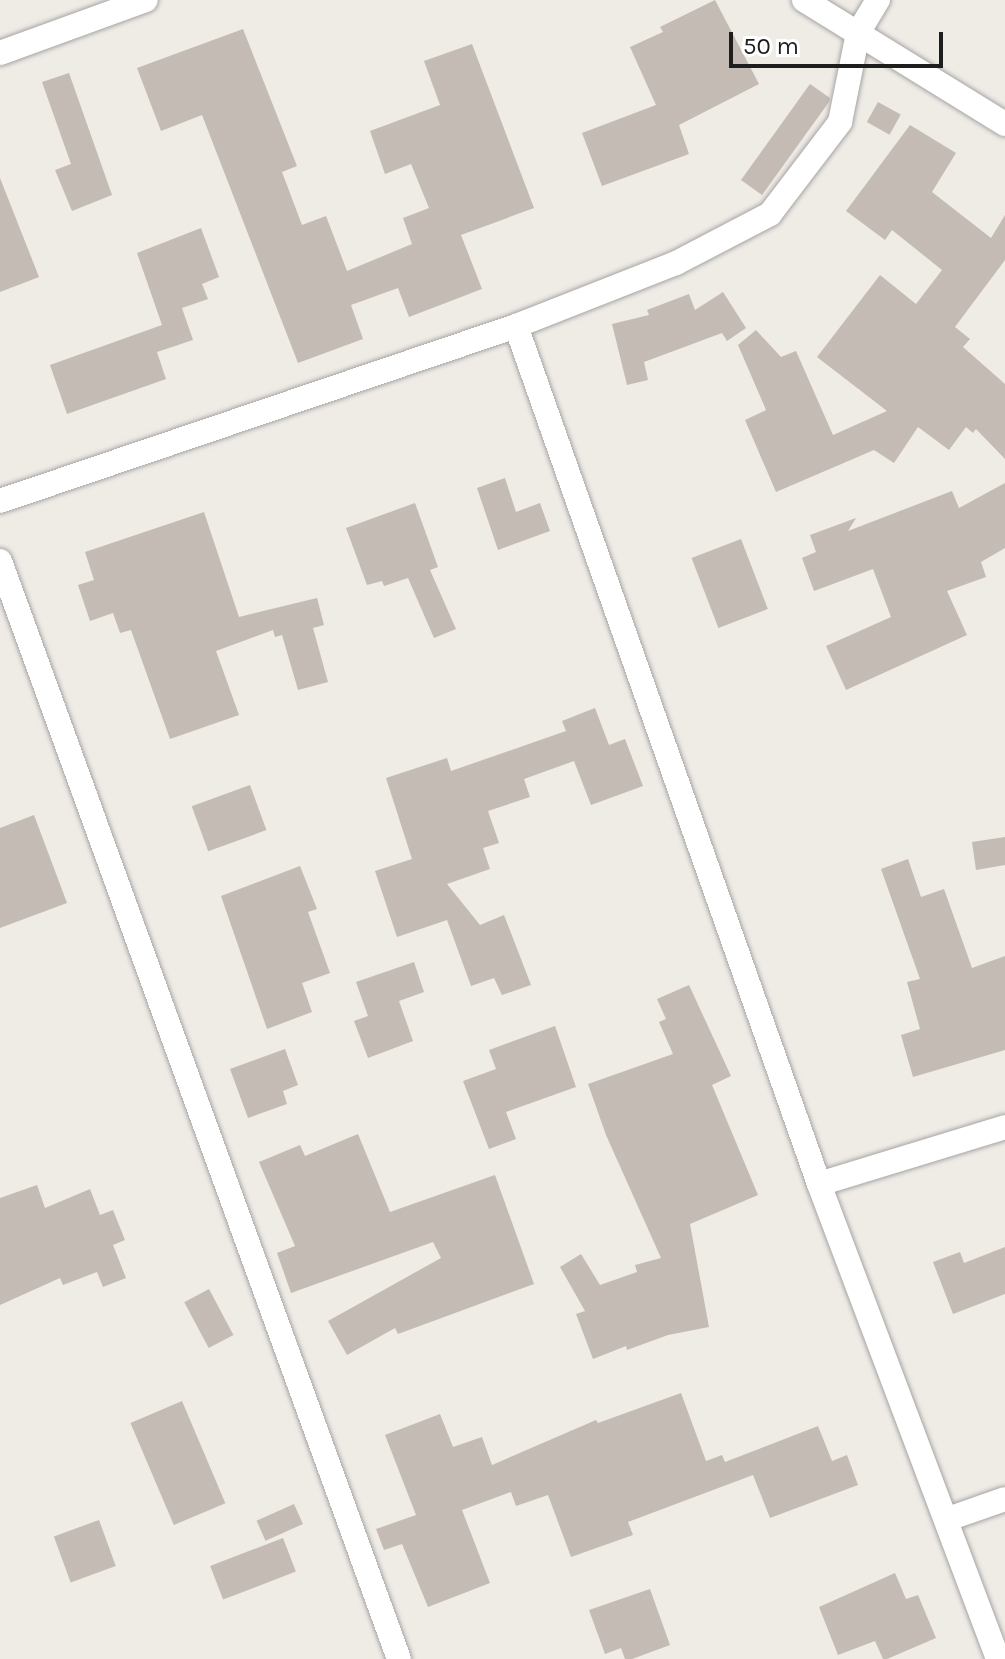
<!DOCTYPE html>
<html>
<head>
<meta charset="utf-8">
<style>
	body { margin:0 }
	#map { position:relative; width:1005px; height:1659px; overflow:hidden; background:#efebe5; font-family:Karla,sans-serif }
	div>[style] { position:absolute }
	.building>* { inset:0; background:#c4bbb4; transform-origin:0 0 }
	.roads { filter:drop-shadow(0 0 2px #a5a5a5) drop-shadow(0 0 2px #a5a5a5) }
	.minor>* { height:24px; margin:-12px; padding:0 12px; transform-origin:12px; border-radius:12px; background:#fff }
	span { translate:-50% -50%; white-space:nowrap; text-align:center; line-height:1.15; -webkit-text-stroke:6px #fff; paint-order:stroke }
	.scale { position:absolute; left:729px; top:32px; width:214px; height:36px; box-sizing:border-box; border:4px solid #1e1e1e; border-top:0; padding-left:10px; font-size:24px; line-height:28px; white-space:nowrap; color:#1e1e1e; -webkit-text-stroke:6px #fff; paint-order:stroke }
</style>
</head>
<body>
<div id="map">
	<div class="building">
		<i style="clip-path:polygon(715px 0,759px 84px,679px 125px,689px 154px,602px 186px,582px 133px,656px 105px,630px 47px,663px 32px,660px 27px)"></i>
		<i style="clip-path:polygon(243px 29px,297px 166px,282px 172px,302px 225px,326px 216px,347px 271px,412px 244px,403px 218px,429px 208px,411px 164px,385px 174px,370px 131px,440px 105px,424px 61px,472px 44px,534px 208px,461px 235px,482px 289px,409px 317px,398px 288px,351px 305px,363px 339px,298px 363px,202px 115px,161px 131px,137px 68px)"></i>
		<i style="clip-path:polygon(69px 73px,112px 195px,72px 211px,55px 170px,71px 164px,42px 82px)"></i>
		<i style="clip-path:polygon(810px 84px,830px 98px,829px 102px,762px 195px,741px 180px)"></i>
		<i style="left:878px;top:102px;width:26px;height:23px;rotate:29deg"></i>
		<i style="clip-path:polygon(910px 125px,956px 153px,932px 192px,991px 238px,1005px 215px,1005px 260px,955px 327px,970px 339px,963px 347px,1005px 384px,1005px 459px,976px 429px,973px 433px,966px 427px,949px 450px,918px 427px,894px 463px,874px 450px,776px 492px,745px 420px,766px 410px,738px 345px,756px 330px,781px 357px,796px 351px,833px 435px,887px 411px,817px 357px,880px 275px,916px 304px,942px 270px,892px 230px,885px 240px,846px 211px)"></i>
		<i style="clip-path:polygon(0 178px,39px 277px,0 292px)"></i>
		<i style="clip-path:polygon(201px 228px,219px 277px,202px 284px,208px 299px,182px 308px,193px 340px,157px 352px,166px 379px,67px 414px,50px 365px,162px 325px,137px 253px)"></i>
		<i style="clip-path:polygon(723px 292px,746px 328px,727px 341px,722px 333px,644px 362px,648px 380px,627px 385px,612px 324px,649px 315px,647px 310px,689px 294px,695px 310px)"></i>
		<i style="clip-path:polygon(505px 478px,516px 512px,540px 503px,550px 531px,498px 550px,477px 488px)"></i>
		<i style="clip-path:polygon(1005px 483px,1005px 548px,981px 562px,986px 577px,947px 591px,967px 635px,846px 690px,826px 646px,891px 617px,873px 569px,814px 591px,802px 558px,816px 552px,810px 535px,856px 518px,848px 531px,952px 491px,959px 508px)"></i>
		<i style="clip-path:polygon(415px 503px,438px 567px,430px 570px,456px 629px,434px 638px,408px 578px,384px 586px,382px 581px,367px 585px,346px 528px)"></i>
		<i style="clip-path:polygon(204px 512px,239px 617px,317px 598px,324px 625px,313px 628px,328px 682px,298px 690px,282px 635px,275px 637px,273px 630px,216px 651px,239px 715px,170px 739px,131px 630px,120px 633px,113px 613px,90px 621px,78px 585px,94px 580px,85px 552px)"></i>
		<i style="left:741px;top:539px;width:75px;height:53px;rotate:69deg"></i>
		<i style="clip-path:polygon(595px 708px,609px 745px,625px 739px,643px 786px,591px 805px,574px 761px,524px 779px,530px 797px,488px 811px,499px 843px,483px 848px,490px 869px,447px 884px,480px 925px,504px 915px,531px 985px,502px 995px,494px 978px,471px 986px,447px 920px,397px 937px,375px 871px,412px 859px,386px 778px,447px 758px,451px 771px,566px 731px,562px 721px)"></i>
		<i style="left:250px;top:785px;width:48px;height:62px;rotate:70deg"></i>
		<i style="clip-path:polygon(34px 815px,67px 903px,0 928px,0 828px)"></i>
		<i style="clip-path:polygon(1005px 837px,1005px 865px,976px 870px,972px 842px)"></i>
		<i style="clip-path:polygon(908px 859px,921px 897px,944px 889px,972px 968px,1005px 956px,1005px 1050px,913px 1077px,901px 1035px,920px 1029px,907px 982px,920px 979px,881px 869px)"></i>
		<i style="clip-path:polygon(300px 866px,317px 909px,308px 912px,330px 973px,302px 983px,312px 1012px,267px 1029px,221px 896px)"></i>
		<i style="clip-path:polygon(414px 962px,424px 992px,399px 1001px,413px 1041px,368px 1058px,354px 1021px,368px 1016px,356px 982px)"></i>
		<i style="clip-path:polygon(689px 985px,731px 1076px,712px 1085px,758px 1195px,690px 1224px,709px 1327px,668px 1335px,627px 1350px,626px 1346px,593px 1359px,576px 1314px,585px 1311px,560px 1267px,581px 1254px,600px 1285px,637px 1272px,635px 1265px,661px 1258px,606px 1135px,588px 1084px,673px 1054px,659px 1022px,666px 1019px,657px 999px)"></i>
		<i style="clip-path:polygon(555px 1026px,576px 1087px,506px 1112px,516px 1139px,489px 1149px,463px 1081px,496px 1069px,489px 1050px)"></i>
		<i style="clip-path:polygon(285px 1049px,298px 1085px,283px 1091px,287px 1104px,248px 1118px,230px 1069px)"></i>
		<i style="clip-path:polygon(358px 1134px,390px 1212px,495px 1175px,534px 1284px,398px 1334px,395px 1328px,347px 1355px,328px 1321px,441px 1258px,433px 1242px,291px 1293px,277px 1253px,295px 1246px,259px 1162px,300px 1145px,305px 1156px)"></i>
		<i style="clip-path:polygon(37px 1185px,45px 1208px,90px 1189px,100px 1215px,113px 1210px,125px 1240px,113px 1245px,126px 1278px,103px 1287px,97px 1272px,63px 1285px,60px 1278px,0 1305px,0 1198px)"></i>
		<i style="clip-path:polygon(1005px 1247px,1005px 1294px,953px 1314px,933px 1262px,960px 1252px,964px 1263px)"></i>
		<i style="left:209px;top:1289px;width:52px;height:28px;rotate:62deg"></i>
		<i style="clip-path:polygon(681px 1393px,706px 1461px,722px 1455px,725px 1462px,818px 1426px,832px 1461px,847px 1455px,858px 1485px,770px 1518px,753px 1475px,628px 1522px,633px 1535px,571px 1557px,548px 1495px,516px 1506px,511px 1492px,462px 1510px,490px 1583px,428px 1607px,402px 1544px,384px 1550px,376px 1529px,416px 1515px,385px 1435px,440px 1414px,453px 1447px,482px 1437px,492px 1465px,596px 1420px,598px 1423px)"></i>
		<i style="left:182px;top:1401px;width:111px;height:56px;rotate:67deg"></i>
		<i style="left:294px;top:1504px;width:22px;height:41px;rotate:66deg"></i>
		<i style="left:99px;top:1520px;width:49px;height:48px;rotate:70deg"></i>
		<i style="left:283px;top:1538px;width:36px;height:78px;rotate:69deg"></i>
		<i style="clip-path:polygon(895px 1573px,906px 1599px,918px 1595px,936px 1638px,887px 1659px,883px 1659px,875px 1641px,838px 1655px,819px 1607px)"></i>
		<i style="clip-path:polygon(650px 1589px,670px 1645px,632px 1659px,625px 1659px,621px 1648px,605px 1654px,589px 1610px)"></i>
	</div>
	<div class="roads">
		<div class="minor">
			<i style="left:804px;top:0;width:236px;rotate:31.7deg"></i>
			<i style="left:0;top:53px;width:155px;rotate:-20deg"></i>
			<i style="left:516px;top:326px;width:172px;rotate:-21.5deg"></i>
			<i style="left:676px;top:263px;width:106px;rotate:-27.5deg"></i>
			<i style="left:770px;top:214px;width:116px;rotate:-52.7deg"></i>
			<i style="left:840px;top:122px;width:91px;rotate:-78.6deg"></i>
			<i style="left:858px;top:33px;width:39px;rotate:-59deg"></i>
			<i style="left:0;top:501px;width:545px;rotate:-18.73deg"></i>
			<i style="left:516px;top:326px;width:910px;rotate:70.55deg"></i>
			<i style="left:819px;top:1184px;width:508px;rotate:69.35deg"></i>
			<i style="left:0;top:561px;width:1168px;rotate:70.03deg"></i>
			<i style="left:819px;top:1184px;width:195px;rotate:-17deg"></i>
			<i style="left:948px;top:1519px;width:60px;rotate:-19.3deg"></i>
		</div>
	</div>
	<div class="scale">50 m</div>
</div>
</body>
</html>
